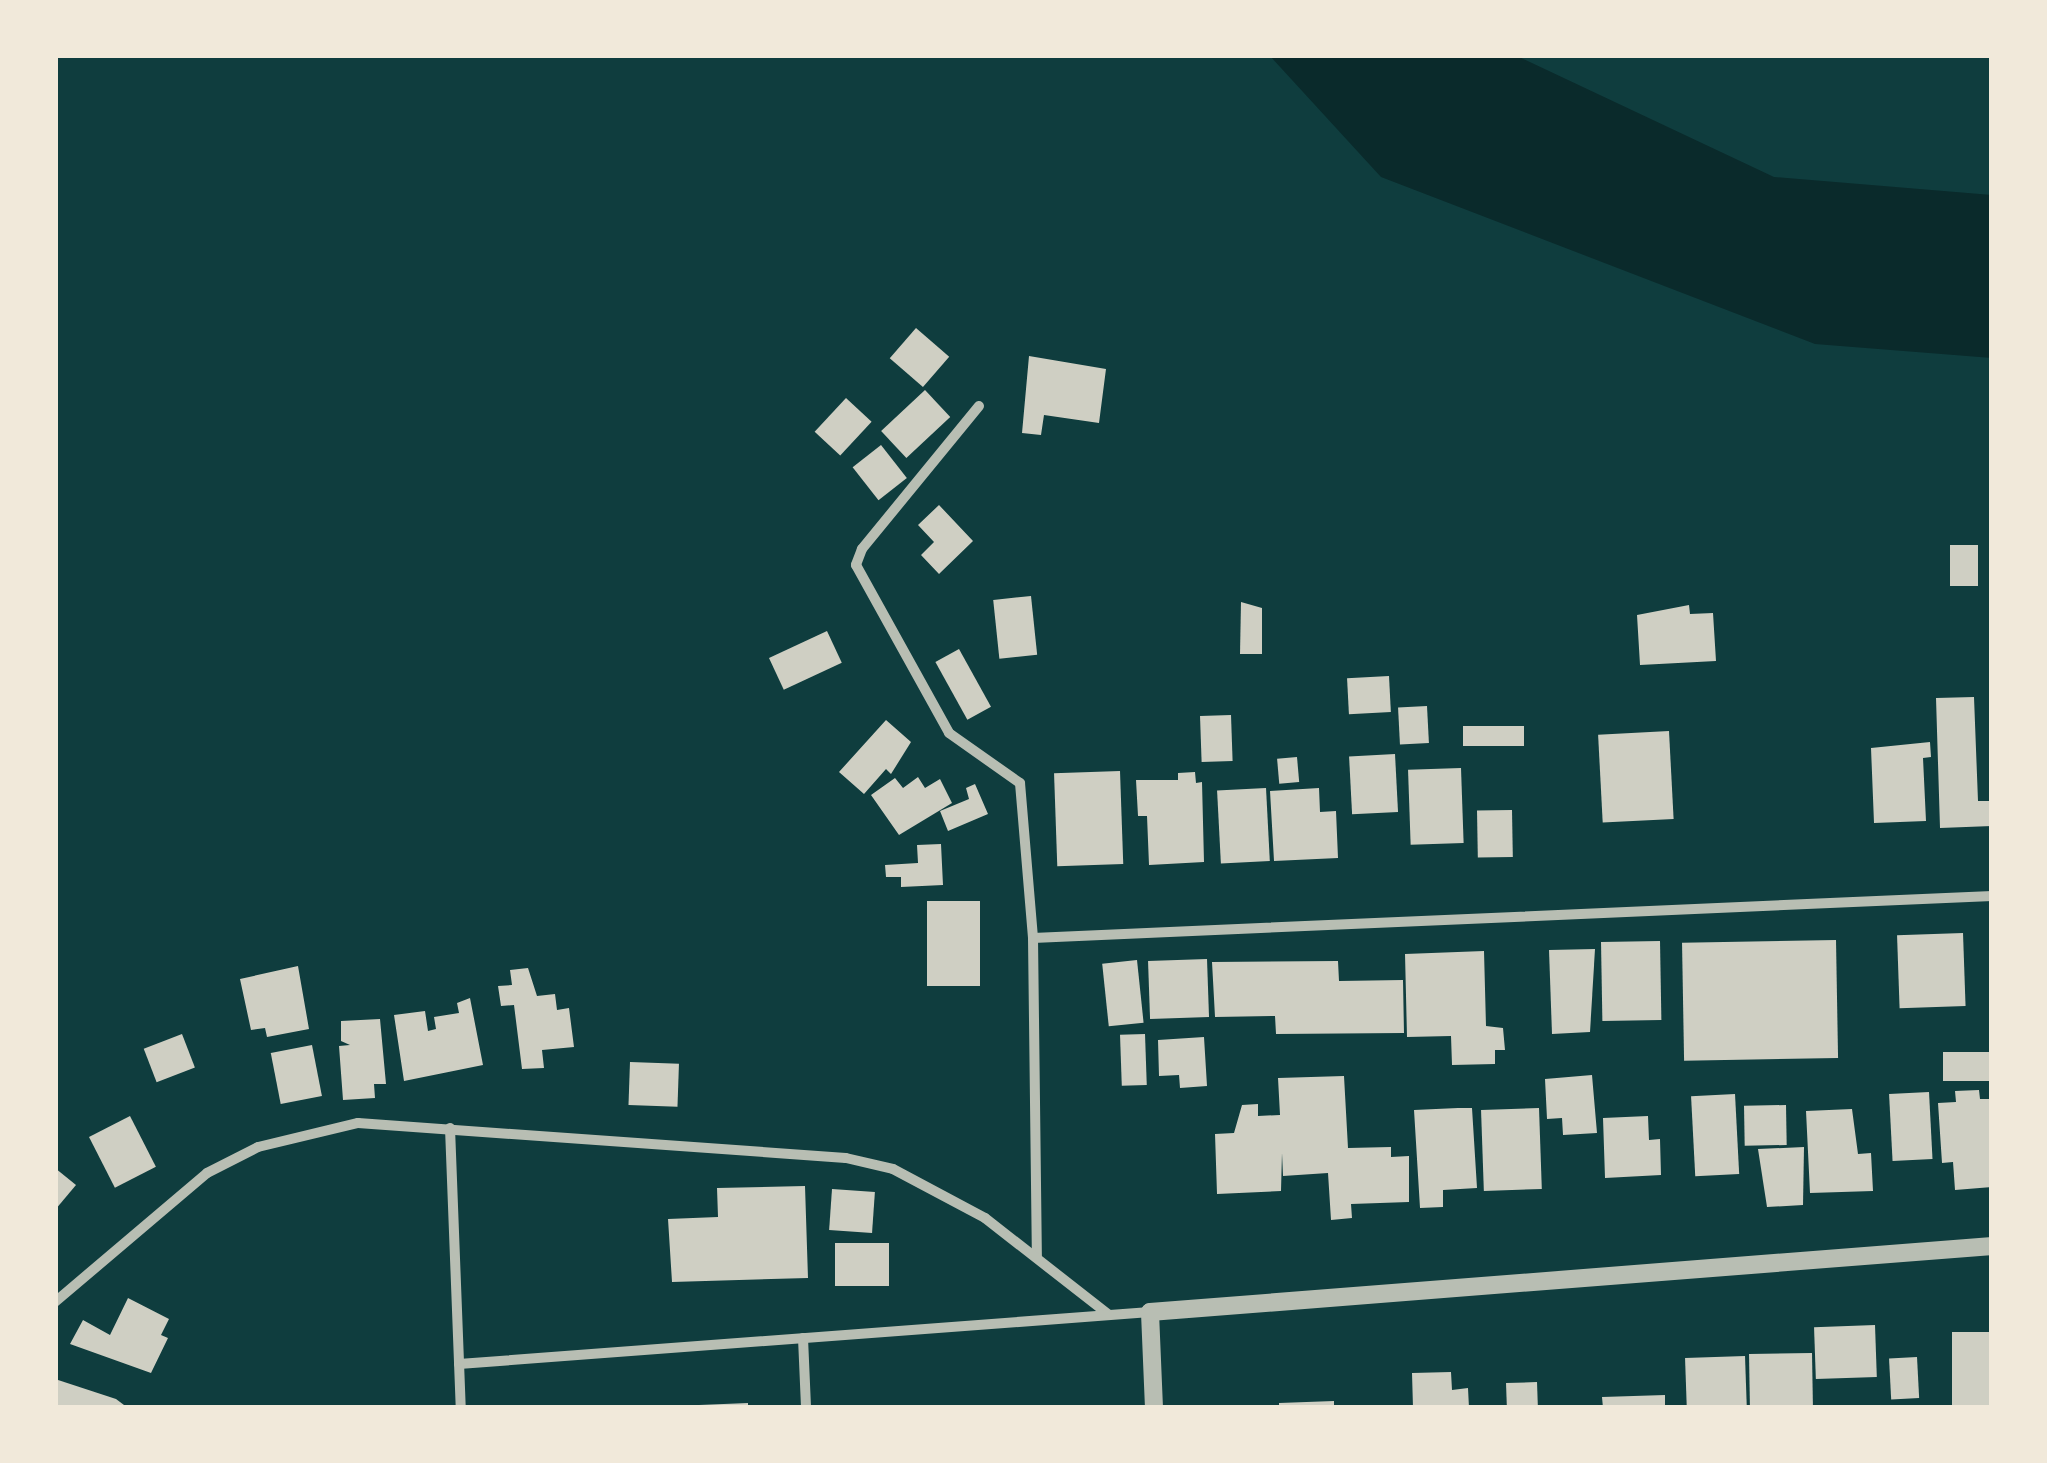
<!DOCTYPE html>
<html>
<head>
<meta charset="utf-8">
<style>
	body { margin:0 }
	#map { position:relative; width:2047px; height:1463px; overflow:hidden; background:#0f3d3e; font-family:Merriweather,serif }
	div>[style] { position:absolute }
	.water>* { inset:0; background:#0a2a2b }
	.building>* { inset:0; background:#cfcfc3; transform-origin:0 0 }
	.minor>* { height:10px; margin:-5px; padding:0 5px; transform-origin:5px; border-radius:5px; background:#b8beb3 }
	.tertiary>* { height:18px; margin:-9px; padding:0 9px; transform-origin:9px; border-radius:9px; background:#b8beb3 }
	span { translate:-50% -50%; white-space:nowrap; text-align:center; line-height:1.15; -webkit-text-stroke:10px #f1e9da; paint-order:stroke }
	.frame { position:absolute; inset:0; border:58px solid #f1e9da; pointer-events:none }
</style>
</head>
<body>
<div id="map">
	<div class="water">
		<i style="clip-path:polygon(1269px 55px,1515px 55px,1774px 177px,1992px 195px,1992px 358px,1815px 344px,1381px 177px)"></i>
	</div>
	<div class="building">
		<i style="left:916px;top:328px;width:44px;height:40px;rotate:41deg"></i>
		<i style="clip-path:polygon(1029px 356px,1106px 369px,1099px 423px,1044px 415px,1041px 435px,1022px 433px)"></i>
		<i style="left:925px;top:390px;width:37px;height:60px;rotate:47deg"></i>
		<i style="left:846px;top:398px;width:35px;height:46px;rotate:43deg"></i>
		<i style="left:881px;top:445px;width:42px;height:36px;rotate:52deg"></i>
		<i style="clip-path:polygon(939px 505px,973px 541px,939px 574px,921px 555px,934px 542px,918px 525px)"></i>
		<i style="left:1950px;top:545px;width:28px;height:41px"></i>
		<i style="left:1031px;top:596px;width:59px;height:38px;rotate:84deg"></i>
		<i style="clip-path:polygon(1241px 602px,1262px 608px,1262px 654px,1240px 654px)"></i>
		<i style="clip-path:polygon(1689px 605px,1690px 614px,1713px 613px,1716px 661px,1640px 665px,1637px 615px)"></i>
		<i style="left:827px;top:631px;width:35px;height:64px;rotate:65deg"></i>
		<i style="left:959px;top:649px;width:66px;height:27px;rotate:61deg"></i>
		<i style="left:1389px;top:676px;width:36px;height:42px;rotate:87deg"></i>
		<i style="clip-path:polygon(1974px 697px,1978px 801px,1992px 801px,1992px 826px,1940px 828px,1936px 698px)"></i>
		<i style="left:1427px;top:706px;width:37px;height:29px;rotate:87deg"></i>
		<i style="left:1231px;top:715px;width:46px;height:31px;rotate:88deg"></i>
		<i style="clip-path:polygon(886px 720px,911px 742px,891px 774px,886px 769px,864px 794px,839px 772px)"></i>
		<i style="left:1524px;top:726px;width:20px;height:61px;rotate:90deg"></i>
		<i style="left:1669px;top:731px;width:88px;height:71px;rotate:87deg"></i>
		<i style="clip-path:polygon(1930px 742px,1931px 757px,1923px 758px,1926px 821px,1874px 823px,1871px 748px)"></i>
		<i style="left:1395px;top:754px;width:58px;height:46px;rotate:87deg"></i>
		<i style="left:1297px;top:757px;width:25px;height:20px;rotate:85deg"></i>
		<i style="left:1461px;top:768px;width:75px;height:53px;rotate:88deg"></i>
		<i style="left:1120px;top:771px;width:93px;height:66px;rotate:88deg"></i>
		<i style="clip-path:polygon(1195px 772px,1196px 783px,1202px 782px,1204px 862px,1149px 865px,1147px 816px,1138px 816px,1136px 780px,1178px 780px,1178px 773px)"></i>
		<i style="clip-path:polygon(918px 777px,925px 788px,940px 779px,952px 803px,899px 835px,871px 795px,895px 778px,903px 788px)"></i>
		<i style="clip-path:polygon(975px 784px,988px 814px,948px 831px,940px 811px,969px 799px,966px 788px)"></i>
		<i style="left:1266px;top:788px;width:73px;height:49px;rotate:87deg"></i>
		<i style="clip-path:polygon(1319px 788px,1320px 812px,1336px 811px,1338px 858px,1274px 861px,1270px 791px)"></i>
		<i style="left:1512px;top:810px;width:47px;height:35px;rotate:89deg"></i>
		<i style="clip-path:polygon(941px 844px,943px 885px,901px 887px,901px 877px,886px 877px,885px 865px,918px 863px,917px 845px)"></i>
		<i style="left:927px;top:901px;width:53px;height:85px"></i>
		<i style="left:1963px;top:933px;width:73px;height:66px;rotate:88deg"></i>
		<i style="left:1836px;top:940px;width:118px;height:154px;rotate:89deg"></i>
		<i style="left:1660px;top:941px;width:79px;height:59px;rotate:89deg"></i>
		<i style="clip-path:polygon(1595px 949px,1590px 1032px,1552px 1034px,1549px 950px)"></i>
		<i style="clip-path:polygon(1484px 951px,1486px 1026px,1503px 1028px,1505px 1050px,1495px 1050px,1495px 1064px,1452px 1065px,1451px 1036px,1407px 1037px,1405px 954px)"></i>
		<i style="left:1207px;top:959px;width:58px;height:59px;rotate:88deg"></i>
		<i style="left:1137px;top:960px;width:63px;height:35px;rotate:84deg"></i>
		<i style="clip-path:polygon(1338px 961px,1339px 981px,1403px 980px,1404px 1033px,1276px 1034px,1275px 1016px,1215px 1017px,1212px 962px)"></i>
		<i style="clip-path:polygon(298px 966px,309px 1029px,267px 1037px,265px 1028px,251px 1030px,240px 979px)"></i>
		<i style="clip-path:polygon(528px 968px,537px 996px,555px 994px,557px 1010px,569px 1008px,574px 1047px,542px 1050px,544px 1068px,522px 1069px,514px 1005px,501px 1006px,498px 986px,512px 985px,510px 970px)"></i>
		<i style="clip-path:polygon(470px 998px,483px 1065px,404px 1081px,394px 1015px,425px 1011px,428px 1031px,436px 1029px,434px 1017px,459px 1013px,457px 1003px)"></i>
		<i style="clip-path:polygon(380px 1019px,386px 1084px,374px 1084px,375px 1098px,343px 1100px,339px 1046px,350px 1045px,341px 1041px,341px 1021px)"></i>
		<i style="left:182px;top:1034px;width:36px;height:41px;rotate:69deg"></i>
		<i style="left:1145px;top:1034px;width:51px;height:25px;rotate:88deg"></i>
		<i style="clip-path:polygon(1204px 1037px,1207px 1086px,1180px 1088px,1179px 1075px,1159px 1076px,1158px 1040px)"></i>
		<i style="left:312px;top:1045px;width:52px;height:42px;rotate:79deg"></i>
		<i style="left:1992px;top:1052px;width:29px;height:49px;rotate:90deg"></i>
		<i style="left:630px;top:1062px;width:49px;height:43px;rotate:2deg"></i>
		<i style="clip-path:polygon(1592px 1075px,1597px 1133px,1563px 1135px,1562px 1118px,1547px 1119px,1545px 1079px)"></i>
		<i style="clip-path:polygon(1344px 1076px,1348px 1148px,1391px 1147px,1391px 1157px,1409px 1156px,1409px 1202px,1351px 1204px,1352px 1218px,1331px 1220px,1328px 1173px,1283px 1176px,1282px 1153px,1281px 1191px,1217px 1194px,1215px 1134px,1234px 1133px,1242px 1105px,1258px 1104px,1258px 1116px,1280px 1115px,1278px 1078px)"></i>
		<i style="clip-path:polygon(1979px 1090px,1980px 1099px,1992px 1099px,1992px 1187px,1955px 1190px,1953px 1162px,1942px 1163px,1938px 1103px,1956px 1102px,1955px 1091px)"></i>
		<i style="left:1929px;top:1092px;width:67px;height:40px;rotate:87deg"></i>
		<i style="left:1735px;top:1094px;width:80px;height:44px;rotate:87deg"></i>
		<i style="left:1786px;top:1105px;width:40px;height:42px;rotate:89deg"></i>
		<i style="clip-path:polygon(1458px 1108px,1472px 1108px,1477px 1188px,1443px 1190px,1443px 1207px,1420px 1208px,1414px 1110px)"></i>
		<i style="left:1539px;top:1108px;width:81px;height:58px;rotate:88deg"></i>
		<i style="clip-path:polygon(1852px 1109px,1858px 1154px,1871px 1153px,1873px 1191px,1810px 1193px,1806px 1111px)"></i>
		<i style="left:130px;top:1116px;width:57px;height:46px;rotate:63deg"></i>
		<i style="clip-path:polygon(1648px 1116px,1649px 1140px,1660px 1139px,1661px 1175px,1605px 1178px,1603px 1118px)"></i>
		<i style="clip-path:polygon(1804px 1147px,1803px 1205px,1767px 1207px,1758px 1149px)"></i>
		<i style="clip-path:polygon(55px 1168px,76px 1185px,55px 1210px)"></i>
		<i style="clip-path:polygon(805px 1186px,808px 1278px,672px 1282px,668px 1219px,718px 1217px,717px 1188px)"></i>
		<i style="left:832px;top:1189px;width:43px;height:41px;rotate:4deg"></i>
		<i style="left:835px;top:1243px;width:54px;height:43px"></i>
		<i style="clip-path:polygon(128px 1298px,169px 1319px,161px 1335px,168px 1338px,151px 1373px,70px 1344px,83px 1320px,110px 1335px)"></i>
		<i style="left:1875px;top:1325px;width:52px;height:61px;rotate:88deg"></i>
		<i style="left:1992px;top:1332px;width:76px;height:40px;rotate:90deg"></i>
		<i style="left:1812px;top:1353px;width:55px;height:63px;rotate:89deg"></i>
		<i style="left:1745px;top:1356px;width:52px;height:60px;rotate:88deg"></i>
		<i style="left:1917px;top:1357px;width:41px;height:28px;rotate:87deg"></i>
		<i style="clip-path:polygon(1451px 1372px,1452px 1390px,1468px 1388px,1469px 1408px,1413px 1408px,1412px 1373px)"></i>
		<i style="clip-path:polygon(55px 1379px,116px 1399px,128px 1408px,55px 1408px)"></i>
		<i style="left:1537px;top:1382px;width:26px;height:31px;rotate:88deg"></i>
		<i style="clip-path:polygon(1665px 1395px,1665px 1408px,1603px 1408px,1602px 1397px)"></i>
		<i style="clip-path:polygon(1334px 1401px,1334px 1408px,1279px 1408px,1279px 1403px)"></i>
		<i style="clip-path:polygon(748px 1403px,748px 1408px,699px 1408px,699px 1405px)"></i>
	</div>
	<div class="minor">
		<i style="left:979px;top:406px;width:185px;rotate:129.3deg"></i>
		<i style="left:862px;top:549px;width:17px;rotate:111deg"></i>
		<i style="left:856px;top:565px;width:192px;rotate:61deg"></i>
		<i style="left:949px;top:733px;width:87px;rotate:35.2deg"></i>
		<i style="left:1020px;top:783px;width:156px;rotate:85.2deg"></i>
		<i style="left:1033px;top:938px;width:319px;rotate:89.3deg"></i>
		<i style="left:1033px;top:938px;width:960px;rotate:-2.51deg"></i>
		<i style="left:450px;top:1128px;width:280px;rotate:87.8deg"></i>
		<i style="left:55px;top:1302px;width:199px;rotate:-40.3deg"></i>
		<i style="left:207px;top:1173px;width:57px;rotate:-27deg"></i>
		<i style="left:258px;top:1147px;width:103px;rotate:-13.5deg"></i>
		<i style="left:358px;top:1123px;width:489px;rotate:4.1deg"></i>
		<i style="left:846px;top:1158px;width:48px;rotate:13.2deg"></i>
		<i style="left:893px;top:1169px;width:104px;rotate:28deg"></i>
		<i style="left:985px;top:1218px;width:157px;rotate:38deg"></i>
		<i style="left:803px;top:1338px;width:70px;rotate:87.5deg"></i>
		<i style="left:459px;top:1364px;width:693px;rotate:-4.3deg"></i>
	</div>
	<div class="tertiary">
		<i style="left:1154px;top:1408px;width:96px;rotate:-92.4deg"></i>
		<i style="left:1150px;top:1312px;width:845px;rotate:-4.48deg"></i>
	</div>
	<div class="frame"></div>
</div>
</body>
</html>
